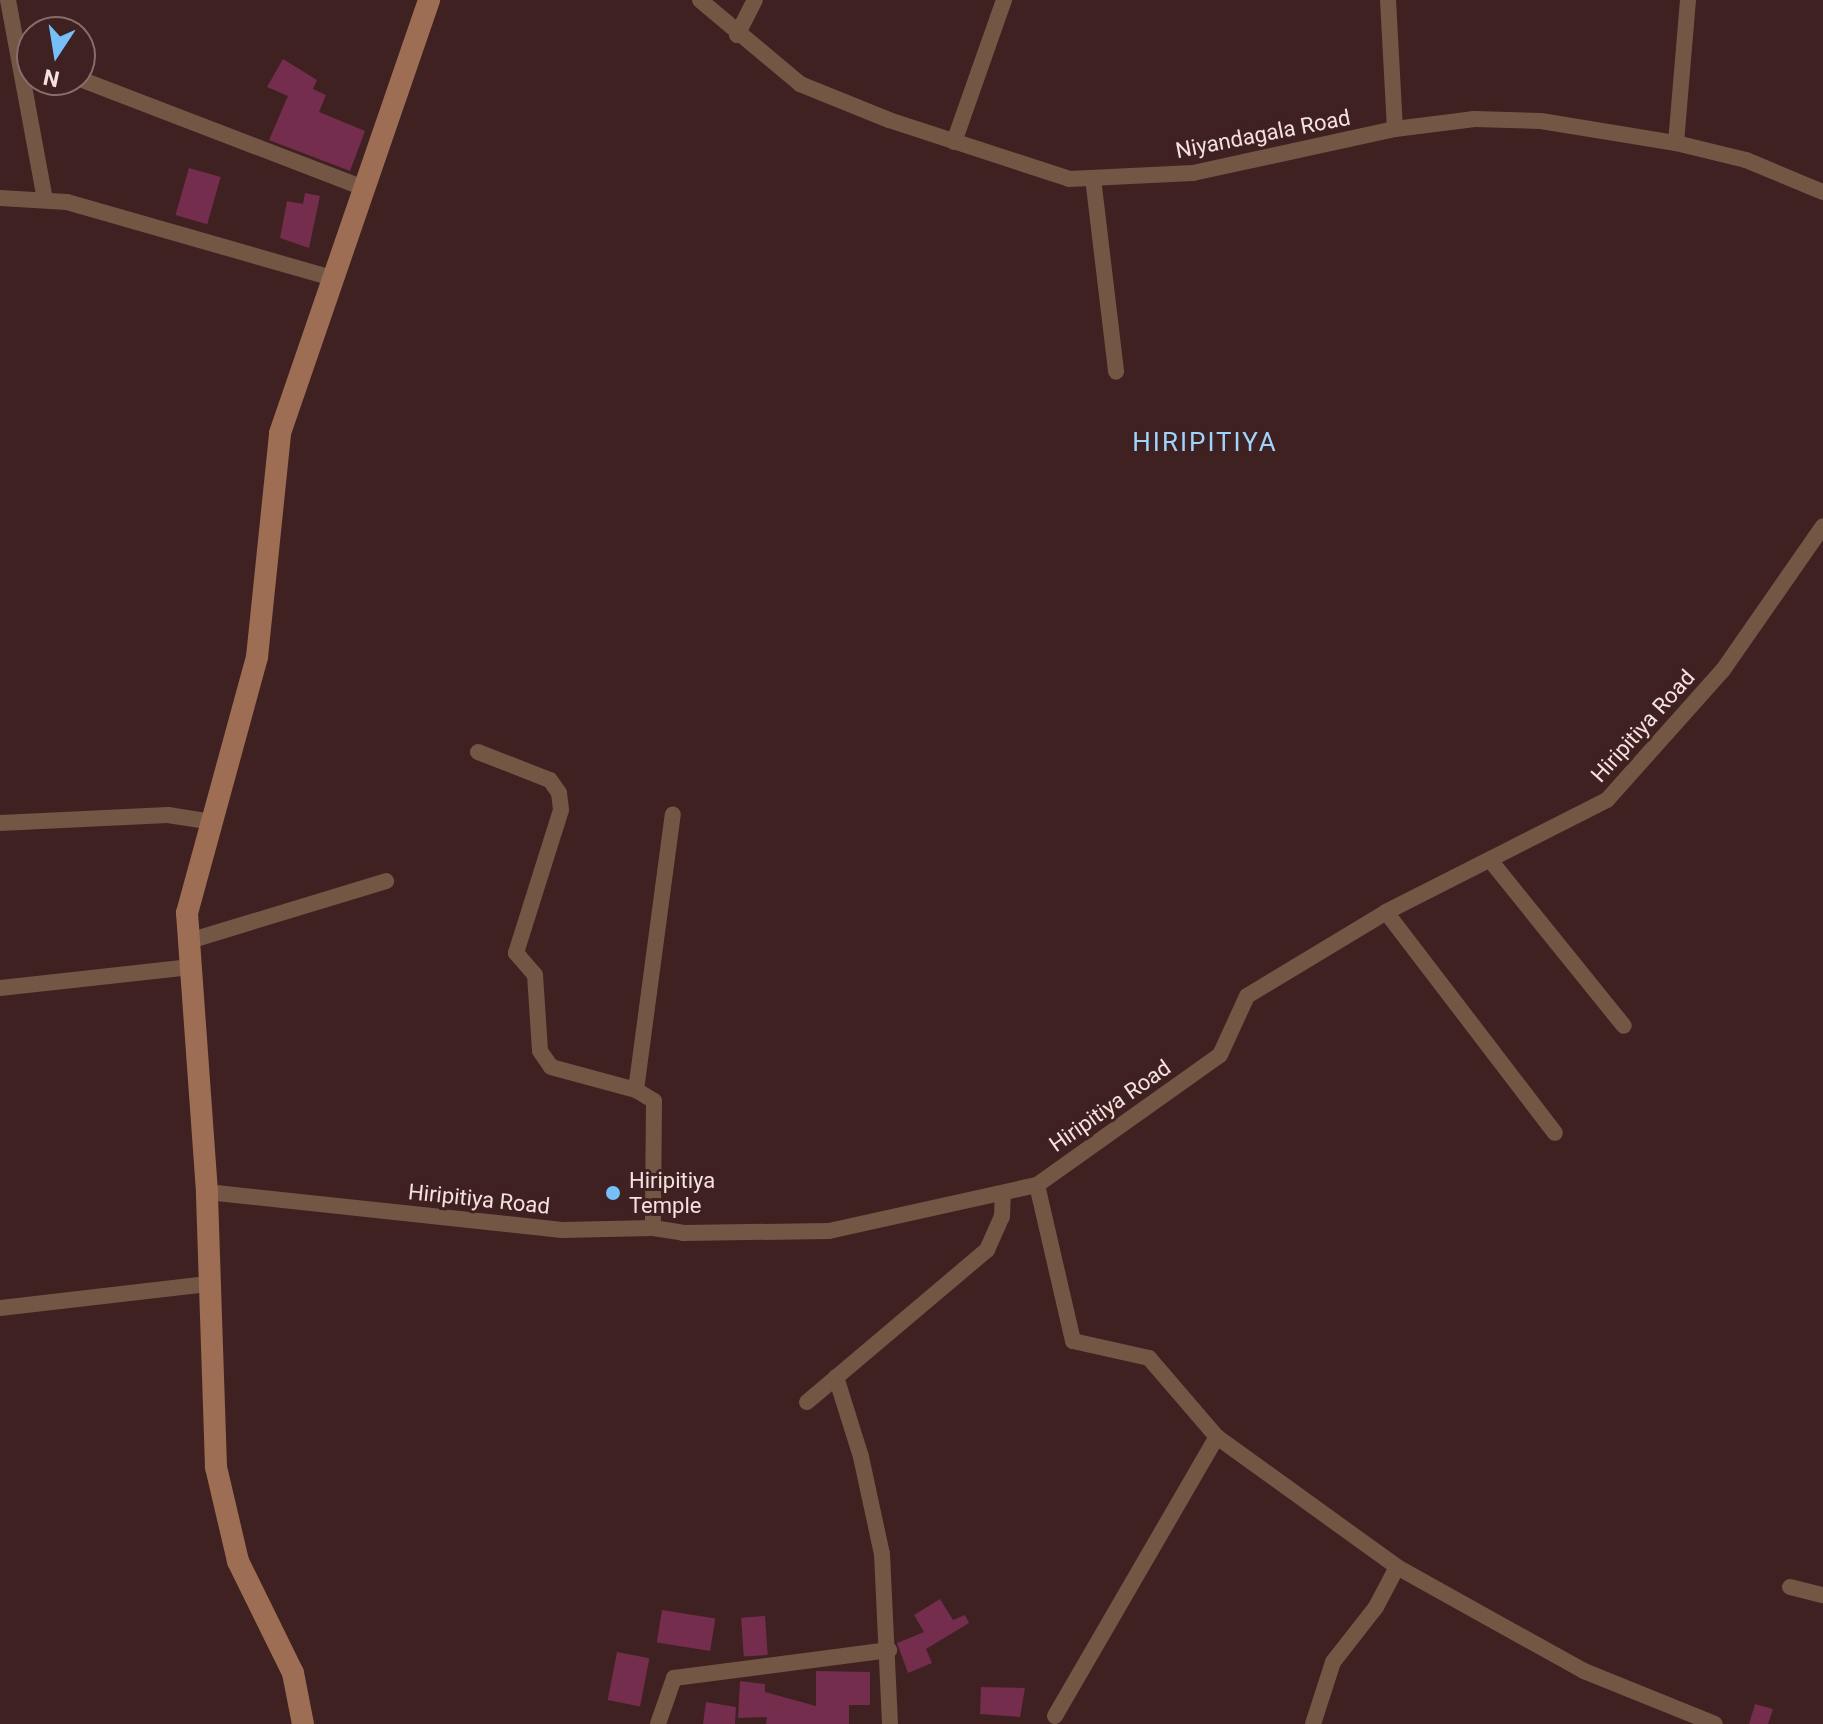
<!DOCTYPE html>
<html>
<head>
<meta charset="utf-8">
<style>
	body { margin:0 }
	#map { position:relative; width:1823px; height:1724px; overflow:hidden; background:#3e2120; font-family:Roboto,sans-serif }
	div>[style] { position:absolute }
	.building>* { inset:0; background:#742d4d; transform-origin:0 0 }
	.street>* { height:16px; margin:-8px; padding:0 8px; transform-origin:8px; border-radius:8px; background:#745645 }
	.secondary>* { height:22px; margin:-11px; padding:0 11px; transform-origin:11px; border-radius:11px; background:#9d6e53 }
	.dots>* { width:22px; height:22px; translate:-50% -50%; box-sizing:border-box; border:4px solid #3e2120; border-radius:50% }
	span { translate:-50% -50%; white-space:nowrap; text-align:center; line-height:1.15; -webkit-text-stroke:6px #3e2120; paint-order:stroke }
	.street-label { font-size:22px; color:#f5e1e0 }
	.poi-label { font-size:22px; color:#f5e1e0 }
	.left { translate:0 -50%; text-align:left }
	.quarter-label { font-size:26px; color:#9fd4fe; letter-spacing:2px }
	.north { position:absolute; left:16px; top:16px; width:80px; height:80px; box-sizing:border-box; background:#3e2120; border:2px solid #876e6d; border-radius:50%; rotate:192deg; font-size:22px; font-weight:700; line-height:32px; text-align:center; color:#f5e1e0 }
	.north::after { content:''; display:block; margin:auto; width:28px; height:36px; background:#77c0f7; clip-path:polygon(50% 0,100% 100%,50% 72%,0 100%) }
</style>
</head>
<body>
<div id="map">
	<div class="building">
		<i style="clip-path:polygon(283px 59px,317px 80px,313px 89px,326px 95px,319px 112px,365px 131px,350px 171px,269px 140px,288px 96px,267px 87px)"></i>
		<i style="left:189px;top:168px;width:33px;height:49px;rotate:16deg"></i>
		<i style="clip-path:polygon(305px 193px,320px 196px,309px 248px,280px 238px,287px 201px,303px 204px)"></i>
		<i style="clip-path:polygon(940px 1599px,953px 1620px,965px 1615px,969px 1623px,926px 1649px,932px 1663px,908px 1673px,897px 1643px,924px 1632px,914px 1615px)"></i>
		<i style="left:662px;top:1610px;width:54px;height:33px;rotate:9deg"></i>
		<i style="left:765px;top:1616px;width:39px;height:24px;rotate:86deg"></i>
		<i style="left:617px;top:1652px;width:33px;height:49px;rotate:11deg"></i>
		<i style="clip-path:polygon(816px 1671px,870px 1672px,870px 1705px,849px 1705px,849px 1724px,766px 1724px,767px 1717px,738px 1718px,740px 1681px,765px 1684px,765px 1692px,816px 1706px)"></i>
		<i style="clip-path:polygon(981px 1687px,1025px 1688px,1020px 1717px,980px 1714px)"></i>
		<i style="clip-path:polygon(706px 1702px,736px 1707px,735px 1724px,703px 1724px)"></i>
		<i style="clip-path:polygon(1755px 1704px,1773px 1709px,1768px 1724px,1749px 1724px)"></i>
	</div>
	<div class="street">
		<i style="left:8px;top:0;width:203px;rotate:79.5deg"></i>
		<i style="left:700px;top:0;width:131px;rotate:40deg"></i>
		<i style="left:800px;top:84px;width:96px;rotate:22deg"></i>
		<i style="left:889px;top:120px;width:189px;rotate:18.1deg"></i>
		<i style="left:1069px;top:179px;width:124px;rotate:-2.8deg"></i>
		<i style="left:1193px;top:173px;width:207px;rotate:-12.3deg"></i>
		<i style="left:1395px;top:129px;width:80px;rotate:-7.2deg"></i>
		<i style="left:1474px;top:119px;width:67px;rotate:1.7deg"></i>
		<i style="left:1541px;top:121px;width:137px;rotate:9.3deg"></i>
		<i style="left:1676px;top:143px;width:72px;rotate:13.7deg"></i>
		<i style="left:1746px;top:160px;width:83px;rotate:22.6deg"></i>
		<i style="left:1388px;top:0;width:129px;rotate:86.9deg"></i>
		<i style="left:737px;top:35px;width:39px;rotate:-63deg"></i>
		<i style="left:80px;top:79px;width:304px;rotate:21deg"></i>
		<i style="left:954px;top:142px;width:151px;rotate:-70.6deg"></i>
		<i style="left:1676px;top:143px;width:144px;rotate:-85.2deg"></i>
		<i style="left:1093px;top:178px;width:195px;rotate:83.2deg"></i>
		<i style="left:0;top:198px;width:67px;rotate:3.4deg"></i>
		<i style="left:67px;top:202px;width:279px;rotate:16deg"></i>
		<i style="left:478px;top:752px;width:77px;rotate:21.3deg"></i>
		<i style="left:550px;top:780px;width:16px;rotate:55deg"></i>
		<i style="left:559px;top:793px;width:17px;rotate:83deg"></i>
		<i style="left:561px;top:810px;width:150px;rotate:107.5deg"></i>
		<i style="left:516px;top:953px;width:29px;rotate:49deg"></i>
		<i style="left:535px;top:975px;width:76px;rotate:86.2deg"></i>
		<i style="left:540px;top:1051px;width:19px;rotate:55deg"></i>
		<i style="left:551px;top:1067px;width:88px;rotate:15.1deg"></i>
		<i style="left:636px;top:1090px;width:21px;rotate:31deg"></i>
		<i style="left:654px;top:1101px;width:127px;rotate:90.5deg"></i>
		<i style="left:0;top:823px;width:168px;rotate:-2.7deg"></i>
		<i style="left:168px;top:815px;width:46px;rotate:8.8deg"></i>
		<i style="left:1490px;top:860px;width:213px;rotate:51.1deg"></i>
		<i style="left:1386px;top:912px;width:278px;rotate:52.6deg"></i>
		<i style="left:189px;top:941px;width:206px;rotate:-16.9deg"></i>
		<i style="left:0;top:988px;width:192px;rotate:-6.3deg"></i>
		<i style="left:636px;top:1090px;width:278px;rotate:-82.4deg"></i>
		<i style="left:1037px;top:1185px;width:160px;rotate:77deg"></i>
		<i style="left:1073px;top:1341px;width:78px;rotate:12.6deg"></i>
		<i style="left:1149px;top:1358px;width:104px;rotate:49.3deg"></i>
		<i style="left:1217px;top:1437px;width:222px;rotate:35.8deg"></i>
		<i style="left:1397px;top:1567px;width:214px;rotate:29.1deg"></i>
		<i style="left:1584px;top:1671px;width:141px;rotate:22deg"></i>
		<i style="left:207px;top:1192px;width:357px;rotate:6.1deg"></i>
		<i style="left:562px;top:1230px;width:91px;rotate:-1.3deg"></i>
		<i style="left:653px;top:1228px;width:30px;rotate:9deg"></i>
		<i style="left:683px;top:1233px;width:146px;rotate:-0.8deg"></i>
		<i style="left:829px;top:1231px;width:213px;rotate:-12.5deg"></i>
		<i style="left:1037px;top:1185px;width:224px;rotate:-35.4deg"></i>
		<i style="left:1220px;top:1055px;width:65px;rotate:-65.4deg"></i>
		<i style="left:1247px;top:996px;width:162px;rotate:-31.1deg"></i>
		<i style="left:1386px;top:912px;width:248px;rotate:-26.9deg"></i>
		<i style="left:1607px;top:800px;width:174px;rotate:-48.3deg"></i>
		<i style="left:1723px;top:670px;width:175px;rotate:-55.2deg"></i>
		<i style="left:0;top:1308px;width:209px;rotate:-6.6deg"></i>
		<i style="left:836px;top:1377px;width:84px;rotate:72.6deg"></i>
		<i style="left:861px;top:1457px;width:99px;rotate:77.8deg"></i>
		<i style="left:882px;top:1554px;width:170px;rotate:87.3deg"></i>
		<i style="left:807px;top:1402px;width:236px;rotate:-40.2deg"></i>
		<i style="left:987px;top:1250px;width:36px;rotate:-66deg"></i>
		<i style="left:1002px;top:1217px;width:24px;rotate:-88deg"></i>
		<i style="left:1790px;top:1587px;width:34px;rotate:14deg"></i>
		<i style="left:1055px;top:1716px;width:323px;rotate:-59.9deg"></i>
		<i style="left:658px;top:1724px;width:49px;rotate:-70.8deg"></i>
		<i style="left:674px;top:1678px;width:217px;rotate:-7.4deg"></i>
		<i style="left:1313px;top:1724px;width:65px;rotate:-72.1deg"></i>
		<i style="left:1333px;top:1662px;width:70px;rotate:-52deg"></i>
		<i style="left:1376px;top:1607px;width:45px;rotate:-62.3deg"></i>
	</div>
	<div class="secondary">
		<i style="left:303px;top:1724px;width:52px;rotate:-101.1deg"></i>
		<i style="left:293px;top:1673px;width:125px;rotate:-116.2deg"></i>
		<i style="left:238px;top:1561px;width:97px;rotate:-103.2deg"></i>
		<i style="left:216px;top:1467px;width:275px;rotate:-91.9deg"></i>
		<i style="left:207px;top:1192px;width:280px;rotate:-94.1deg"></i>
		<i style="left:187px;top:913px;width:265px;rotate:-74.7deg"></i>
		<i style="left:257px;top:657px;width:225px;rotate:-84.1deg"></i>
		<i style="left:280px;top:433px;width:458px;rotate:-71deg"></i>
	</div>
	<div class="dots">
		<i style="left:613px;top:1193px;background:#77c0f7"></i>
	</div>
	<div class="street-label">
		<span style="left:1263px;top:134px;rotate:-11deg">Niyandagala Road</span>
		<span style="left:1643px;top:726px;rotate:-48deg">Hiripitiya Road</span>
		<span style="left:1110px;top:1106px;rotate:-35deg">Hiripitiya Road</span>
		<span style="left:479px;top:1199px;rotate:6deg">Hiripitiya Road</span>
	</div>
	<div class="poi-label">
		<span class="left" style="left:629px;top:1193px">Hiripitiya<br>Temple</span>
	</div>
	<div class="quarter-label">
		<span style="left:1205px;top:443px">HIRIPITIYA</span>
	</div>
	<div class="north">N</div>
</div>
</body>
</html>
